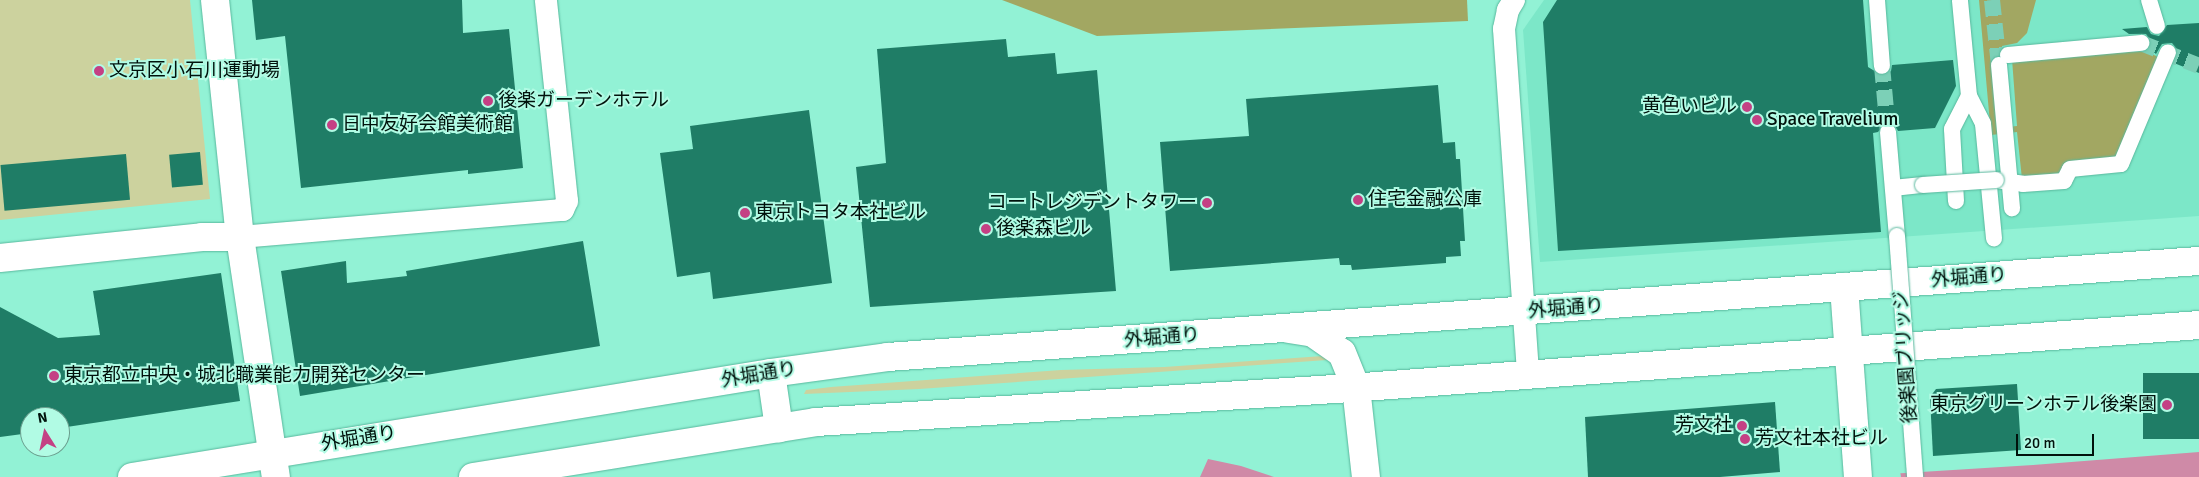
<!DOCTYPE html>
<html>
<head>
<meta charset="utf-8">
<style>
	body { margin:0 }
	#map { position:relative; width:2199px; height:477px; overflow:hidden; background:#92f2d5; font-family:Signika,"Noto Sans JP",sans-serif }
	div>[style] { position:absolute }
	.built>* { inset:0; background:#7ce7c8 }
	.green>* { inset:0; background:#ccd29e }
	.forest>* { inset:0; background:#a2a762 }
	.water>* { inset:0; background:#cf8aa7 }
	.pier>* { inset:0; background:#92f2d5 }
	.building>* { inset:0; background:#1f7d66; transform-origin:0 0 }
	.pedestrian-tunnel>* { height:16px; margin-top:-8px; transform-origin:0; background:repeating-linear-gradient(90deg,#7cd0b7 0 16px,transparent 0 24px) }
	.roads { filter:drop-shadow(0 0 1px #58b89d) drop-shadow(0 0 1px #58b89d) }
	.pedestrian>* { height:16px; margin:-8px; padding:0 8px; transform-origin:8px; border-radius:8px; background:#fff }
	.minor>* { height:22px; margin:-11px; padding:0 11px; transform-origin:11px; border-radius:11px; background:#fff }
	.tertiary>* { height:28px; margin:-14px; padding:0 14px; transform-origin:14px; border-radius:14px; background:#fff }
	.secondary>* { height:28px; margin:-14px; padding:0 14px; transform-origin:14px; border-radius:14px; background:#fff }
	.bridges { filter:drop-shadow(0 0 1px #58b89d) drop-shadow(0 0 1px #58b89d) }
	.pedestrian-bridge>* { height:16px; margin:-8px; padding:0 8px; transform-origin:8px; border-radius:8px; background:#fff }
	.dots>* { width:14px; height:14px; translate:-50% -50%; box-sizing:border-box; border:2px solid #b1fbe4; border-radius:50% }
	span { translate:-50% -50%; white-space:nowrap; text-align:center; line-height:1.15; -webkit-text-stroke:4px #b1fbe4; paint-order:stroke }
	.poi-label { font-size:19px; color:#01120c }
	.left { translate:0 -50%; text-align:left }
	.right { translate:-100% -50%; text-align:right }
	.street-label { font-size:19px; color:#01120c }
	.north { position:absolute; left:20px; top:407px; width:50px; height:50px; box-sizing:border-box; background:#b1fbe4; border:1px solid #6b9e8e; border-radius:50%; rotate:350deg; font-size:14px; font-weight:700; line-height:20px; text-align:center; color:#01120c }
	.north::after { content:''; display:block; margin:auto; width:18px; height:22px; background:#c44084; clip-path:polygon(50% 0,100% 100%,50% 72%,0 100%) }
	.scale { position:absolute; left:2016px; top:434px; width:78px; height:22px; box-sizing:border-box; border:2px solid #01120c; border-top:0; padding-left:6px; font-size:15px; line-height:18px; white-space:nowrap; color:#01120c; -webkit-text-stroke:4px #b1fbe4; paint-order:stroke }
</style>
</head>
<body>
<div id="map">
	<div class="built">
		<i style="clip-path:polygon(1544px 0,2199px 0,2199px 216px,1540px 262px,1523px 30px)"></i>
	</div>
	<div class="green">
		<i style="clip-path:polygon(0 0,190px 0,210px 199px,0 220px)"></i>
		<i style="clip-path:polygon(1323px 356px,1327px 360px,919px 389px,804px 394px,806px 390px,831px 387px,1061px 370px,1164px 367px)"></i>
	</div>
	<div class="forest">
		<i style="clip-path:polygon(1002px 0,1467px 0,1468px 21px,1097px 36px)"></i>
		<i style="clip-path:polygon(1979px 0,2036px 0,2027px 33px,2017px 43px,2002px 46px,1999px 128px,2017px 126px,2012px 59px,2146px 51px,2162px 59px,2119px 159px,2060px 177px,2022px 179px,2017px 132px,1991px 135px)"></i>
	</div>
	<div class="water">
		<i style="clip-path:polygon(2199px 452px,2199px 477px,1841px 477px,2033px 465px)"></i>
		<i style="clip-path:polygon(1208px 459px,1241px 466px,1274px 477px,1190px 477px,1200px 477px)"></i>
	</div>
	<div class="pier">
		<i style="clip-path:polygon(1900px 471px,1901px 477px,1839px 477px,1841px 475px)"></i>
	</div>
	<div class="building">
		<i style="clip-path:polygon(252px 0,462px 0,463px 33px,509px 29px,523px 168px,468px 174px,468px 170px,301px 188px,285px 36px,256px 40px)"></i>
		<i style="clip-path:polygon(1557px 0,1863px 0,1868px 67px,1883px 76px,1891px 71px,1892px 65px,1953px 60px,1956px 86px,1935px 128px,1898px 131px,1893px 123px,1887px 122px,1878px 132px,1873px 133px,1881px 232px,1558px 251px,1543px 22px)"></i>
		<i style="clip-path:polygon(2199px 23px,2199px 73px,2174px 63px,2178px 51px,2172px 43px,2162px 44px,2156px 54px,2149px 48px,2151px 42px,2146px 34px,2129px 34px,2122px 29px,2147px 27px,2151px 34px,2159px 36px,2167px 25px)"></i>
		<i style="clip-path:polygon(1006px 39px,1008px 57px,1055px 53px,1057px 74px,1097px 70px,1116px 291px,870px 307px,856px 167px,886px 163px,877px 49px)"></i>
		<i style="clip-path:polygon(1438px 85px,1443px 143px,1455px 142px,1456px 159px,1460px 159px,1465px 241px,1460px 241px,1461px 256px,1446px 257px,1446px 263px,1352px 270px,1351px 265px,1340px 265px,1339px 258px,1170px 271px,1160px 142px,1249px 136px,1246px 99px)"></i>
		<i style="clip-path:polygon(809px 110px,832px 283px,713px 299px,710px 272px,677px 277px,660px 153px,693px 149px,690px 126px)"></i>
		<i style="left:200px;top:152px;width:33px;height:31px;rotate:85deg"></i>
		<i style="left:126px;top:154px;width:46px;height:126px;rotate:85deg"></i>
		<i style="clip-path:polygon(583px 241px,600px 346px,300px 396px,281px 271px,346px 261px,347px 283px,407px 276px,406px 271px)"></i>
		<i style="clip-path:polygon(221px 273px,240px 401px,60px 428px,60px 417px,30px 417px,30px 433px,0 437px,0 307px,58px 338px,100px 335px,93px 291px)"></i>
		<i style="left:2199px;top:373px;width:66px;height:56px;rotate:90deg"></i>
		<i style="clip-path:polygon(2017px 384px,2021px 450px,1933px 456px,1930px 397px,1936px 389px)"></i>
		<i style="clip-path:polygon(1775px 402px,1780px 472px,1720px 477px,1588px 477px,1585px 417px)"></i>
	</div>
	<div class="pedestrian-tunnel">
		<i style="left:1992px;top:0;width:65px;rotate:83.9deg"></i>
		<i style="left:2141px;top:43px;width:62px;rotate:21.6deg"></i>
		<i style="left:1882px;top:66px;width:66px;rotate:84.8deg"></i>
	</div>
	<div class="roads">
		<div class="pedestrian">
			<i style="left:1877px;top:0;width:66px;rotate:85.7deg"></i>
			<i style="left:2149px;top:0;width:27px;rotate:73deg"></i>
			<i style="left:2008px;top:55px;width:134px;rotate:-5.2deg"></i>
			<i style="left:1999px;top:65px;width:144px;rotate:84.8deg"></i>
			<i style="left:1969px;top:96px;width:31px;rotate:63deg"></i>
			<i style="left:1983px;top:124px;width:115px;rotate:84.5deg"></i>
			<i style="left:1888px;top:132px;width:104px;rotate:85.1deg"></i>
			<i style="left:1996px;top:180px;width:27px;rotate:8deg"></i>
			<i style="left:2023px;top:184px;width:41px;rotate:-4.2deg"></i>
			<i style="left:2064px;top:181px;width:13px;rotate:-63deg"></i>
			<i style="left:2070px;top:169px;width:51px;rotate:-5.6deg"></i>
			<i style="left:2121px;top:164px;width:121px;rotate:-67.2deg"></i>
			<i style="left:1893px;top:188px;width:30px;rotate:-6deg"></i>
			<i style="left:1956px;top:201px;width:72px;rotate:-93.2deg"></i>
			<i style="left:1952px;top:129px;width:37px;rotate:-63deg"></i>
			<i style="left:1969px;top:96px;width:96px;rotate:-95.4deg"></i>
		</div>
		<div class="minor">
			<i style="left:1514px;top:0;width:12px;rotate:121deg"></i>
			<i style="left:1508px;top:10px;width:19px;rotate:102deg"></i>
			<i style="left:1504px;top:29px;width:346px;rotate:86deg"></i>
			<i style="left:240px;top:237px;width:324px;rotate:-4.8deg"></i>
			<i style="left:563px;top:210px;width:10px;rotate:-66deg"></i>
			<i style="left:567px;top:201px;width:202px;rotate:-96deg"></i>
		</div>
		<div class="tertiary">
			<i style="left:215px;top:0;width:238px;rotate:84deg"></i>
			<i style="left:240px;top:237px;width:243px;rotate:81.5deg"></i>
			<i style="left:0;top:258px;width:203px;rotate:-5.9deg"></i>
			<i style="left:202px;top:237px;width:38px"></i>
			<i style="left:1844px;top:287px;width:191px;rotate:85.8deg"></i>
			<i style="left:1289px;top:329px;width:24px;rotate:9deg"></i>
			<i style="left:1313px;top:333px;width:35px;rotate:35deg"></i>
			<i style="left:1342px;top:353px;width:37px;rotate:68deg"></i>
			<i style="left:1356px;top:387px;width:91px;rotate:83.7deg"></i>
		</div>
		<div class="secondary">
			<i style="left:771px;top:373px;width:56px;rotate:81.7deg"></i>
			<i style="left:132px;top:477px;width:647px;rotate:-9.24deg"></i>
			<i style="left:771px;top:373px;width:118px;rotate:-7.8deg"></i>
			<i style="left:888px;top:357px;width:1315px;rotate:-4.19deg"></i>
			<i style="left:473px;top:477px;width:347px;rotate:-9.1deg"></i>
			<i style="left:816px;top:422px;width:535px;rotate:-3.64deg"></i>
			<i style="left:1350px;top:388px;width:851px;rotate:-4.24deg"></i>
		</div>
	</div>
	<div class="bridges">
		<div class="pedestrian-bridge">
			<i style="left:1923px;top:185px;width:73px;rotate:-3.9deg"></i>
			<i style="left:1897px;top:236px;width:242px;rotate:85.7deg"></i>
		</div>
	</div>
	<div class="dots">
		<i style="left:99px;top:71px;background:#c44084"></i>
		<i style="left:488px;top:101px;background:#c44084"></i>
		<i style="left:1747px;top:107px;background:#c44084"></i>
		<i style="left:1757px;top:120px;background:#c44084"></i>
		<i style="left:332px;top:125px;background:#c44084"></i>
		<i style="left:1358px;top:200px;background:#c44084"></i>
		<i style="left:1207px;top:203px;background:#c44084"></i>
		<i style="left:745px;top:213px;background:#c44084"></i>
		<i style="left:986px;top:229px;background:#c44084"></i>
		<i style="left:54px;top:376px;background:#c44084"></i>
		<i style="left:2167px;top:405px;background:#c44084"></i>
		<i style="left:1742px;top:426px;background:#c44084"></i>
		<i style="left:1745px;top:439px;background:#c44084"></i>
	</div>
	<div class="poi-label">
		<span class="left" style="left:109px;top:71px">文京区小石川運動場</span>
		<span class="left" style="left:498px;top:101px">後楽ガーデンホテル</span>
		<span class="right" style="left:1737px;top:107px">黄色いビル</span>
		<span class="left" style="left:1767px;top:120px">Space Travelium</span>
		<span class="left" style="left:342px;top:125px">日中友好会館美術館</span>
		<span class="left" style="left:1368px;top:200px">住宅金融公庫</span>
		<span class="right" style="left:1197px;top:203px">コートレジデントタワー</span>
		<span class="left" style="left:755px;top:213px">東京トヨタ本社ビル</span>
		<span class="left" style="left:996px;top:229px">後楽森ビル</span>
		<span class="left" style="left:64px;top:376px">東京都立中央・城北職業能力開発センター</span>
		<span class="right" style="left:2157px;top:405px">東京グリーンホテル後楽園</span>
		<span class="right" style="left:1732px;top:426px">芳文社</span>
		<span class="left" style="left:1755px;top:439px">芳文社本社ビル</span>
	</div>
	<div class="street-label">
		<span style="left:1969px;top:278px;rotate:-4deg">外堀通り</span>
		<span style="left:1566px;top:309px;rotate:-4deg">外堀通り</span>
		<span style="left:1162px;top:338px;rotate:-4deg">外堀通り</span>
		<span style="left:1906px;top:357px;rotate:-94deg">後楽園ブリッジ</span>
		<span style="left:759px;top:375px;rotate:-9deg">外堀通り</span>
		<span style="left:359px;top:439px;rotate:-9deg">外堀通り</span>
	</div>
	<div class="north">N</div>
	<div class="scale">20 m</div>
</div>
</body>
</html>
